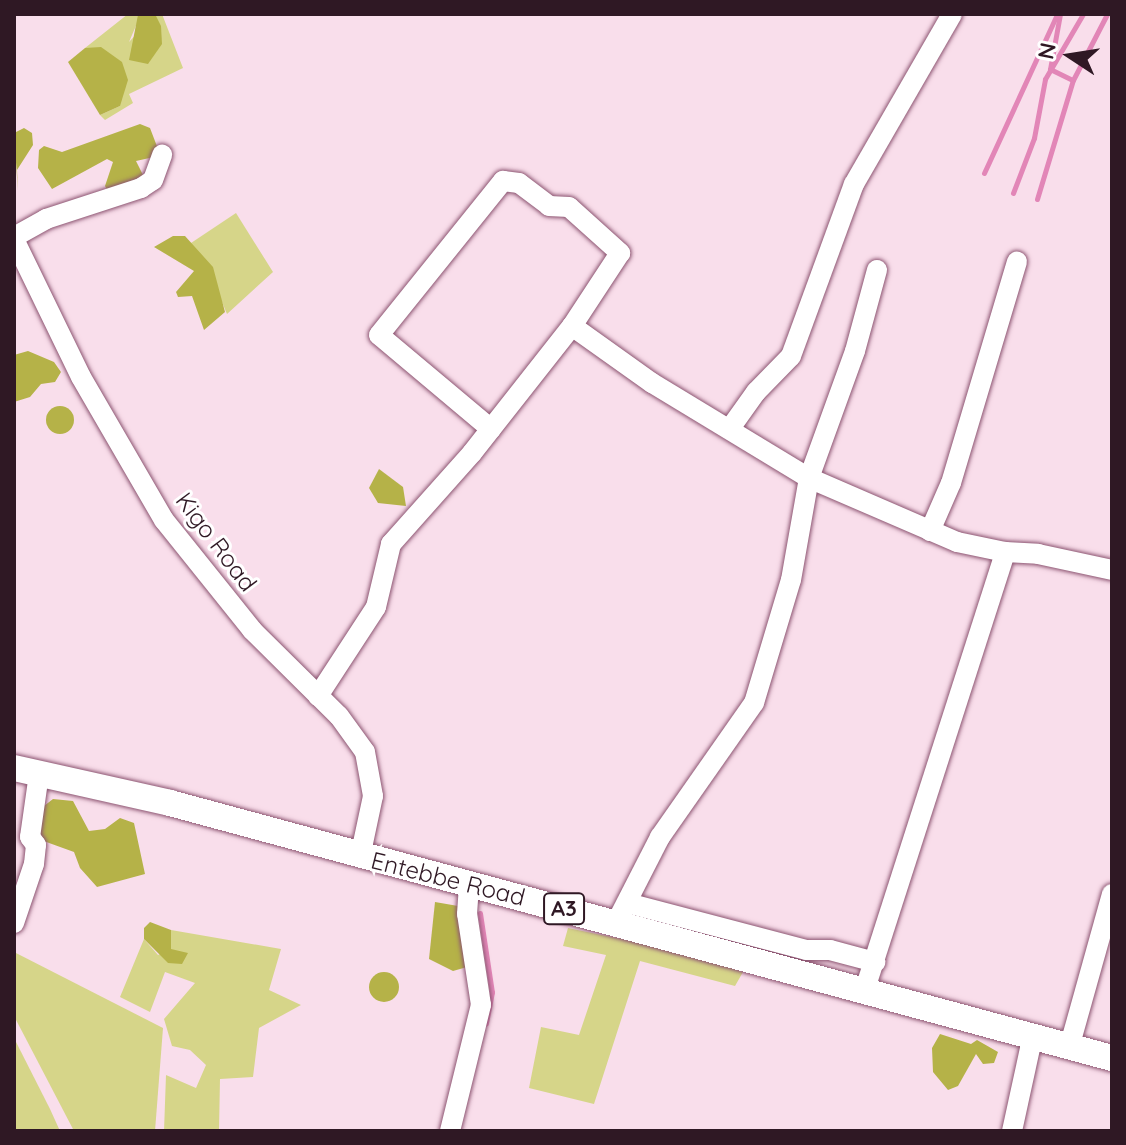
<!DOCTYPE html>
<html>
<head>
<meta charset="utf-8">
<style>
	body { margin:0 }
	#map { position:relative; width:1126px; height:1145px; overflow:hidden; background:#f9deeb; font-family:Quicksand,sans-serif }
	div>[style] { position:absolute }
	.green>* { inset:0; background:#d6d589 }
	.forest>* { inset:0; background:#b5b248 }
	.round { border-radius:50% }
	.stream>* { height:5px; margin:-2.5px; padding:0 2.5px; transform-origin:2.5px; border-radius:2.5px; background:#e286b7 }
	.roads { filter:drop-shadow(0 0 2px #8c5471) drop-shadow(0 0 2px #8c5471) }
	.minor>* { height:20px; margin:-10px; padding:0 10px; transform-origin:10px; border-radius:10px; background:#fff }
	.major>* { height:26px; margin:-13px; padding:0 13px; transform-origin:13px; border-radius:13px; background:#fff }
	span { translate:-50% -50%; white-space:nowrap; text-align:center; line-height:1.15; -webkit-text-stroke:6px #fff; paint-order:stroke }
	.shield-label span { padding:2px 6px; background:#fff; border:2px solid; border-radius:6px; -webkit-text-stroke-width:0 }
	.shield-label { font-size:22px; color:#2f1824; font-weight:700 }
	.street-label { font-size:24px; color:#2f1824 }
	.frame { position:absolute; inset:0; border:16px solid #2f1824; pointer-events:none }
	.north { position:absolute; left:1030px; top:16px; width:80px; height:80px; -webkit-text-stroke:6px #fff; paint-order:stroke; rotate:282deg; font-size:22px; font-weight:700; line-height:32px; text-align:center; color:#2f1824 }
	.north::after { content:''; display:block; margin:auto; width:28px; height:36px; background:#2f1824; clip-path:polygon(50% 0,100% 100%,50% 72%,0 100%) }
</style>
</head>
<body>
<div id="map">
	<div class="green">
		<i style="clip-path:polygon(128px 14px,141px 14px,129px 42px,155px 14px,162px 14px,183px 68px,129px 94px,133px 103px,105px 120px,100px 115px,120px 106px,85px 48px)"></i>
		<i style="clip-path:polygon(236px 213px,273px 272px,227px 314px,211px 276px,185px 247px)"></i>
		<i style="clip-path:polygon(568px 928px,674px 950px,743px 972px,735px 986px,640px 961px,594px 1104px,529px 1088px,541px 1027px,579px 1035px,606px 955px,563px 946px)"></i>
		<i style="clip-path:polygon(171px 930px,281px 949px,269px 990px,301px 1005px,259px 1028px,253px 1077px,220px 1079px,219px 1131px,164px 1131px,166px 1075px,196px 1088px,206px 1065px,190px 1050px,172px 1046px,164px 1019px,195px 983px,165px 972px,150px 1012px,120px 997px,144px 939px,158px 955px,171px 949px)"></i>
		<i style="clip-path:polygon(14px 952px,163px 1028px,155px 1131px,74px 1131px,14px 1016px)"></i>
		<i style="clip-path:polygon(14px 1038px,50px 1109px,60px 1131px,14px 1131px)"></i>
	</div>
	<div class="forest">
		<i style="clip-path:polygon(138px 15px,155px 14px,161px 26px,162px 44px,148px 64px,129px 60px)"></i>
		<i style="clip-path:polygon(101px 47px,122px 62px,128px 80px,120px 106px,100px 115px,68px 62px,85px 48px)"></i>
		<i style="clip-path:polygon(140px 124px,150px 128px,158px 149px,154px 157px,136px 161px,146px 181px,110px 195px,105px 186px,113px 162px,107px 159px,52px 189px,38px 168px,39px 150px,44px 146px,62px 152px)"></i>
		<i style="clip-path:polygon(24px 128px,32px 133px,33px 145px,17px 170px,18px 192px,14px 133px)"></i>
		<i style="clip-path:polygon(173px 236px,185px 236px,213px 267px,225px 312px,204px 330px,192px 296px,178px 297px,176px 292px,194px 271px,154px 247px)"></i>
		<i style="clip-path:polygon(28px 351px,54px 362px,61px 372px,55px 382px,41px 384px,30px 397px,14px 402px,14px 355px)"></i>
		<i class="round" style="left:46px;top:406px;width:28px;height:28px"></i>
		<i style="clip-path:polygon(379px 469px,403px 487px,406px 506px,378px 503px,369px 488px)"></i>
		<i style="clip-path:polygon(53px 799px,73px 801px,89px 831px,105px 829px,120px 818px,134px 823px,145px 874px,97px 887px,80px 868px,74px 852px,38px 839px,44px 806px)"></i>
		<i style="clip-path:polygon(435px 902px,458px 906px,474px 965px,453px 971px,429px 959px)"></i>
		<i style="clip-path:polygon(150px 922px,171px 930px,171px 949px,188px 953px,182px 964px,168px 963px,144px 939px,144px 928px)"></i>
		<i class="round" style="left:369px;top:972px;width:30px;height:30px"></i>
		<i style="clip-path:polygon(940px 1034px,971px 1044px,977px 1040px,998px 1052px,994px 1063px,983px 1064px,976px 1054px,958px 1086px,948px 1090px,933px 1072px,932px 1048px)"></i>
	</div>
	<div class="stream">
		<i style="left:1060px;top:14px;width:56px;rotate:100.3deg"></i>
		<i style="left:1050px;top:69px;width:25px;rotate:26deg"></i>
		<i style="left:984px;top:173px;width:175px;rotate:-65.3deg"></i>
		<i style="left:1013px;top:193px;width:59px;rotate:-69.1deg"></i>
		<i style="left:1034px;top:138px;width:60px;rotate:-79.4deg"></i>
		<i style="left:1045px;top:79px;width:75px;rotate:-59.7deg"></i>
		<i style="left:1037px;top:199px;width:124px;rotate:-73.2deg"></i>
		<i style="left:1073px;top:80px;width:74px;rotate:-62.7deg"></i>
		<i style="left:480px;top:913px;width:80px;rotate:81.4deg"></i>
		<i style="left:492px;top:992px;width:32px;rotate:101deg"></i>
	</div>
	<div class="roads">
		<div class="minor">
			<i style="left:14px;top:237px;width:37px;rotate:-29deg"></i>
			<i style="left:46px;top:219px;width:100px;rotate:-18.1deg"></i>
			<i style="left:141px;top:188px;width:14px;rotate:-34deg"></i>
			<i style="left:153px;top:180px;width:27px;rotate:-70deg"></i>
			<i style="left:14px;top:239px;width:153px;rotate:64.1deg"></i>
			<i style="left:81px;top:377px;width:165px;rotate:59.9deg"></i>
			<i style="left:164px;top:520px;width:141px;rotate:51.3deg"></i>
			<i style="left:252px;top:630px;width:122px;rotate:44.7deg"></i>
			<i style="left:339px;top:716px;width:44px;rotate:54.2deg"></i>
			<i style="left:365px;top:752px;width:45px;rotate:79.7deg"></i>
			<i style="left:373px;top:796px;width:62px;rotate:102deg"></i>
			<i style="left:731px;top:427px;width:43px;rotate:-54.5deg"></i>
			<i style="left:756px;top:392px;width:50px;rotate:-45.8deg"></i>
			<i style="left:791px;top:356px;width:183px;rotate:-69.9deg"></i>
			<i style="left:854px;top:184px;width:196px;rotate:-60deg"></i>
			<i style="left:491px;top:429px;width:146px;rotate:-140deg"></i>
			<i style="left:379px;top:335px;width:198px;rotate:-51.2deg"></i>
			<i style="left:503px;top:181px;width:16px;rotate:7deg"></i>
			<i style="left:519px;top:183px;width:38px;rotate:37deg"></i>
			<i style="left:549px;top:206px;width:20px;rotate:3deg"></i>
			<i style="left:569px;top:207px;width:69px;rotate:42deg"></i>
			<i style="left:620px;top:253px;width:87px;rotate:123.3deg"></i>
			<i style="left:930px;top:531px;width:52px;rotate:-66.4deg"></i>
			<i style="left:951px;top:483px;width:231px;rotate:-73.4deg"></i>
			<i style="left:318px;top:696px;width:106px;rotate:-56.9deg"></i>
			<i style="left:376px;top:607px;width:65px;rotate:-76.6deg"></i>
			<i style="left:391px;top:544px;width:122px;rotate:-48.3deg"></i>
			<i style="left:472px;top:453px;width:162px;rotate:-51.8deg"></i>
			<i style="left:572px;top:326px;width:98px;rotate:35.5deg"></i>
			<i style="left:652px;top:383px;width:184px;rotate:31.2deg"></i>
			<i style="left:809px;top:478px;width:161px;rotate:23.4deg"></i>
			<i style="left:957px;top:542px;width:49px;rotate:11.8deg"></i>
			<i style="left:627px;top:903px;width:185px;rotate:14.7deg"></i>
			<i style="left:806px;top:950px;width:24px"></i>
			<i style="left:830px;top:950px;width:47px;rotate:14.9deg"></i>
			<i style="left:14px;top:923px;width:62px;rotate:-71.3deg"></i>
			<i style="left:34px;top:864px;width:19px;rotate:-84deg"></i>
			<i style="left:36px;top:845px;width:10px;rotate:-127deg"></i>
			<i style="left:30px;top:837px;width:64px;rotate:-81.9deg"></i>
			<i style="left:616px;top:923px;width:97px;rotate:-62.9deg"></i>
			<i style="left:660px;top:837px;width:164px;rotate:-55deg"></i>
			<i style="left:754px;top:703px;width:128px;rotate:-73.3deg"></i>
			<i style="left:791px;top:580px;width:104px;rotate:-80deg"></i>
			<i style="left:809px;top:478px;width:135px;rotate:-70.1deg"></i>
			<i style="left:855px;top:351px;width:84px;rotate:-74.8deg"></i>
			<i style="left:865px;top:989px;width:459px;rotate:-72.2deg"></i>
			<i style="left:1005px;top:552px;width:33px;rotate:3deg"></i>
			<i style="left:1038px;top:554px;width:76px;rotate:12.2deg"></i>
			<i style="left:1069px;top:1048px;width:160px;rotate:-74.4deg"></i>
			<i style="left:450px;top:1131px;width:130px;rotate:-76.2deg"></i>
			<i style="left:481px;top:1005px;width:92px;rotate:-98.7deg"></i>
			<i style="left:467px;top:914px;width:30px;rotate:-86deg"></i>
			<i style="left:1012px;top:1131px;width:94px;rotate:-77.7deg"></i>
		</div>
		<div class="major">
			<i style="left:14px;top:768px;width:160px;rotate:12.6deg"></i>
			<i style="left:170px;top:803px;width:976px;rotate:15.15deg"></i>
		</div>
	</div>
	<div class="shield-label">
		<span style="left:564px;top:909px">A3</span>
	</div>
	<div class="street-label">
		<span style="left:216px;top:542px;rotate:53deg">Kigo Road</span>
		<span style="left:448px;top:879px;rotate:14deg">Entebbe Road</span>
	</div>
	<div class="frame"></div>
	<div class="north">N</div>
</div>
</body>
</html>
